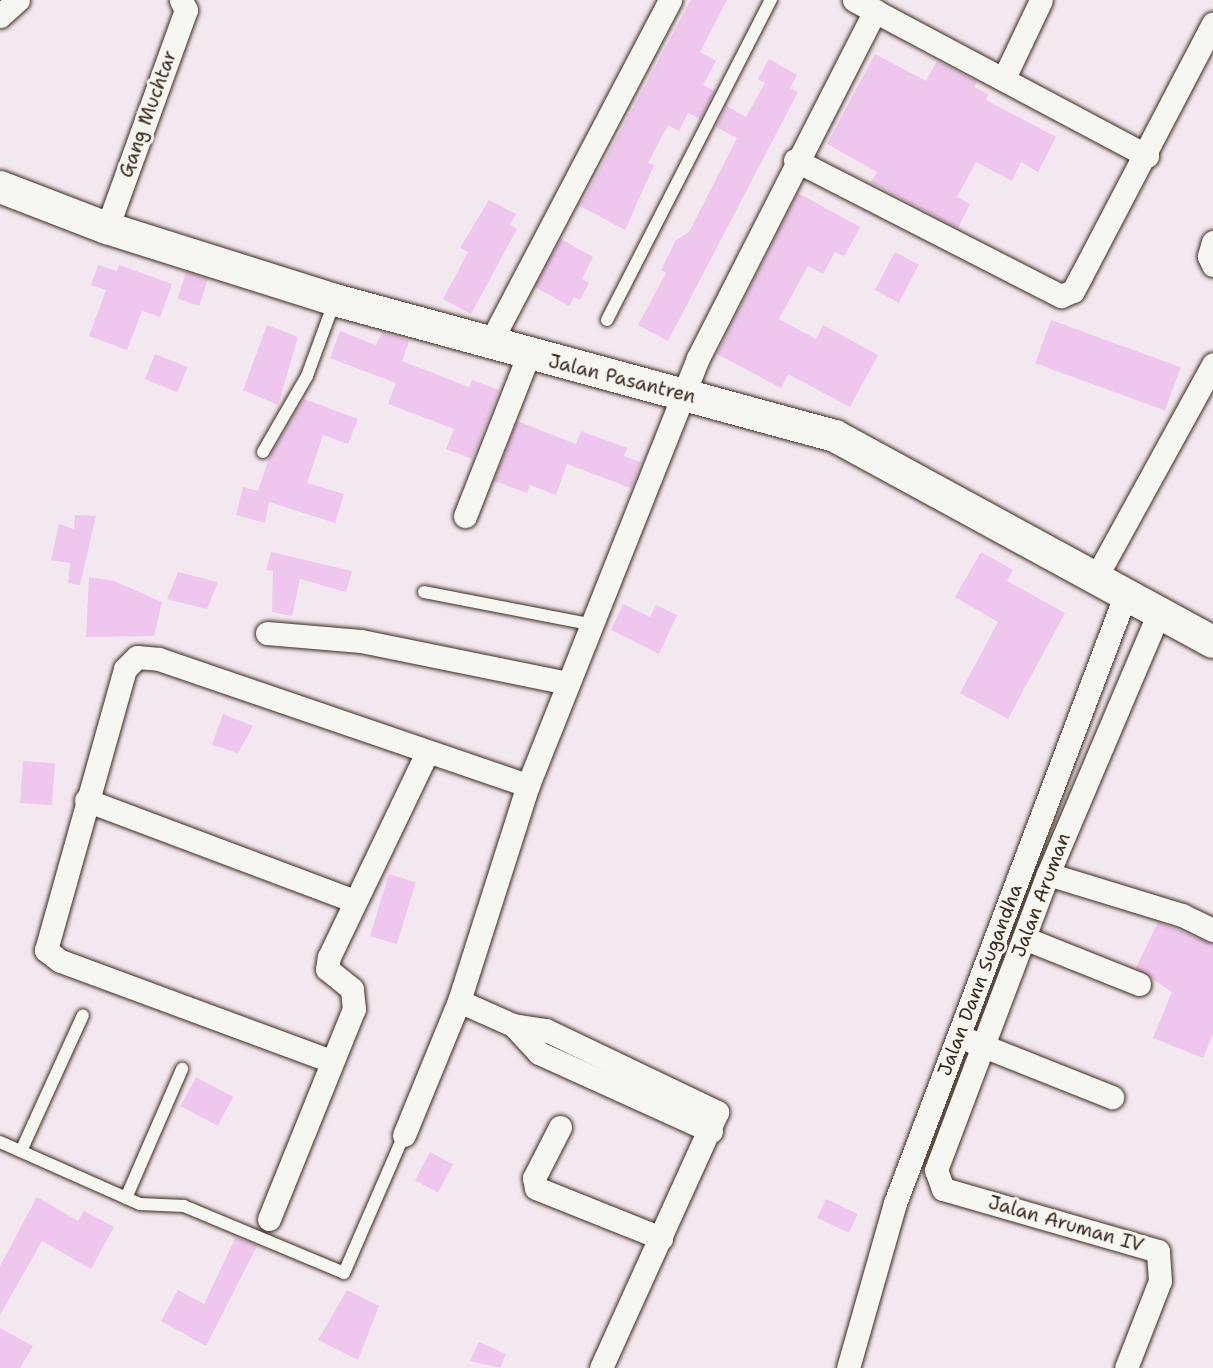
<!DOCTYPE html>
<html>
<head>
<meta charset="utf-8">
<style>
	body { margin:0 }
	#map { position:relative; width:1213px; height:1368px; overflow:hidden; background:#f4e8f0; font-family:"Shantell Sans",sans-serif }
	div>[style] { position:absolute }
	.building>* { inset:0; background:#efc6ed; transform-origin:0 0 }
	.roads { filter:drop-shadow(0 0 2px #3b2a1e) drop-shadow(0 0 2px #3b2a1e) }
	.lane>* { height:12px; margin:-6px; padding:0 6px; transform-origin:6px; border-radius:6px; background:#f6f6f2 }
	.street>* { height:23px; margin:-11.5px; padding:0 11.5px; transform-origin:11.5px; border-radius:11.5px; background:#f6f6f2 }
	.secondary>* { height:32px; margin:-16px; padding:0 16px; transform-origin:16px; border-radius:16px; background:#f6f6f2 }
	span { translate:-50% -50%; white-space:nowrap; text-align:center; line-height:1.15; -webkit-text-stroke:6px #f6f6f2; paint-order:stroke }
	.street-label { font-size:19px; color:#3b2a1e }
</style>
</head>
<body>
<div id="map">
	<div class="building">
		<i style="clip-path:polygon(691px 0,727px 0,700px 52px,716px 61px,703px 85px,715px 91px,700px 119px,688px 113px,679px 131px,668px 125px,648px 163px,654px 165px,625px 230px,580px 206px)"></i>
		<i style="clip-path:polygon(875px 54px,926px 81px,937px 61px,977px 82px,974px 87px,988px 94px,986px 100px,1056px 137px,1038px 172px,1021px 162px,1012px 181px,976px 162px,957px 197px,970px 204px,958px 228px,871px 182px,877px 172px,827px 144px)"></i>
		<i style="clip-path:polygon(769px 59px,797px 75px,790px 88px,798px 92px,668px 341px,638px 325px,666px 273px,661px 270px,676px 240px,689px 232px,737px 138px,716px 127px,727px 106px,746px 117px,765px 83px,758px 79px)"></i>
		<i style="clip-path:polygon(798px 193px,860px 227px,844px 257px,835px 252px,823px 274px,808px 266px,779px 319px,816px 339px,823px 325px,878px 355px,850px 407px,788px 374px,781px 388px,717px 354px)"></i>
		<i style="clip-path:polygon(489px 200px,516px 214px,510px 225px,517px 229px,471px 314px,443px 299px,468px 252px,460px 248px)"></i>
		<i style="clip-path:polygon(561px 239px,593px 257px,582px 279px,589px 283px,580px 300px,574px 297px,569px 306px,535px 287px)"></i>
		<i style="left:895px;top:252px;width:27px;height:43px;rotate:28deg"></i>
		<i style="clip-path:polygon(98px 265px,117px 271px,119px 265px,172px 284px,160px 317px,142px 311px,127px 350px,89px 336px,106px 290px,91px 285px)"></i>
		<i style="left:186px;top:272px;width:23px;height:28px;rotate:18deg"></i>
		<i style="left:1051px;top:320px;width:138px;height:46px;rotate:20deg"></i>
		<i style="clip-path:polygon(267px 325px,298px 337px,278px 405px,243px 390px)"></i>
		<i style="clip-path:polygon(340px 331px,376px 345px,382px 332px,392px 335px,409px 341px,402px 361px,469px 387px,472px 380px,499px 390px,472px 459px,446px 449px,454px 429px,388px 404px,396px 383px,330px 358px)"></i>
		<i style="left:155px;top:354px;width:35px;height:27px;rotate:22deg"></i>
		<i style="clip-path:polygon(304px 399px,358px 419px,348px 444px,323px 435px,307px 483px,344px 494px,335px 523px,269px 502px,265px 523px,236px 515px,243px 487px,258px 491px,269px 458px)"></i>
		<i style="clip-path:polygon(517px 421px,576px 444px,581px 431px,627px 448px,624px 456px,641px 462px,631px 488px,567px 464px,556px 495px,530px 485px,527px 493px,494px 481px)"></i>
		<i style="clip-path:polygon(75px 515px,96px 516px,80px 585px,68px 583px,70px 563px,51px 560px,59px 524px,74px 529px)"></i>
		<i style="clip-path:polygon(271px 552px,352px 571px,346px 592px,300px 579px,292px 616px,272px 612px,273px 571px,266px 570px)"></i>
		<i style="clip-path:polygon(981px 552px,1013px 570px,1007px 581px,1065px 613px,1008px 719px,960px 693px,998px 622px,955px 597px)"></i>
		<i style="clip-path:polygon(178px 572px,218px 582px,207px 609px,167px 599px)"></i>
		<i style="clip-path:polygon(89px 577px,114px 581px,162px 602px,154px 636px,86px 637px)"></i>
		<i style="clip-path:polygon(623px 604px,650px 617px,656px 605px,677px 615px,659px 654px,611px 630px)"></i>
		<i style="clip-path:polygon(223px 714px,253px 726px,238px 753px,212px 745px)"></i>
		<i style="left:23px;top:761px;width:32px;height:42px;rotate:4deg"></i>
		<i style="left:389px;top:874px;width:28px;height:65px;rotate:17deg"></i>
		<i style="clip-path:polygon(1158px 922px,1213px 944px,1213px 1034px,1203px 1058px,1153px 1038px,1172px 992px,1136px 968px)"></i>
		<i style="left:196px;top:1077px;width:42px;height:33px;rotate:28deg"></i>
		<i style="left:430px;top:1152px;width:26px;height:32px;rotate:28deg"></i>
		<i style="clip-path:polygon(37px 1197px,78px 1221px,84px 1211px,114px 1227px,91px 1269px,42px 1241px,0 1315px,0 1266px)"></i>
		<i style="left:826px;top:1199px;width:35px;height:21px;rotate:25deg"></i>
		<i style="clip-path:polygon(236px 1237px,257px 1246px,206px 1346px,161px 1321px,178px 1290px,204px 1304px)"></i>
		<i style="clip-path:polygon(347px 1290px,379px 1306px,358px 1360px,318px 1340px)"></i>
		<i style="clip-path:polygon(0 1328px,33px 1346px,20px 1368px,0 1368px)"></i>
		<i style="clip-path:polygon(479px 1342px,506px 1354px,500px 1368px,470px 1361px)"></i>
	</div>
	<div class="roads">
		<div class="lane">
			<i style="left:607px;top:320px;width:360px;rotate:-62.9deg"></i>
			<i style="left:263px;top:452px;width:88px;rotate:-59.9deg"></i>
			<i style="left:307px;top:376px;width:81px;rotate:-69.8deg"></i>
			<i style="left:424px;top:592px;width:172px;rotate:11deg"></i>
			<i style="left:0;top:1142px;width:153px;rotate:23.9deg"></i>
			<i style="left:140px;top:1204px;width:44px;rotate:2.6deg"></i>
			<i style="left:184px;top:1206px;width:173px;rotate:22.7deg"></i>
			<i style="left:344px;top:1273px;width:150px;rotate:-66.5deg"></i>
			<i style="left:21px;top:1151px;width:149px;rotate:-65.5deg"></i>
			<i style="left:126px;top:1198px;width:141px;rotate:-66.5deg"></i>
		</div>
		<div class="street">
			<i style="left:854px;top:0;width:332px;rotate:28deg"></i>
			<i style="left:0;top:16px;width:24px;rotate:-42deg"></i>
			<i style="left:1004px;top:78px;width:86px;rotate:-64.6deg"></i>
			<i style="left:795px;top:160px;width:299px;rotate:27.1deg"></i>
			<i style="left:1061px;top:296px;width:13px;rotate:-23deg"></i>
			<i style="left:1073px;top:291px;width:17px;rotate:-62deg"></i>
			<i style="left:1081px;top:276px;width:285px;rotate:-62.4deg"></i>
			<i style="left:107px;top:228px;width:232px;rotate:-70.1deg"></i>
			<i style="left:186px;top:10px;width:11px;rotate:-117deg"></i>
			<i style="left:1213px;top:242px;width:15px;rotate:106deg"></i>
			<i style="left:1209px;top:256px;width:10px;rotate:66deg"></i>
			<i style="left:489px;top:345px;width:390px;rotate:-62.3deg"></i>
			<i style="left:465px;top:516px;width:172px;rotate:-68.5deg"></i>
			<i style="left:1095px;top:579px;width:245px;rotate:-61.2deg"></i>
			<i style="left:267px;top:633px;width:94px;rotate:4.9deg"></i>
			<i style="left:361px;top:641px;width:211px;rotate:11.5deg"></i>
			<i style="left:86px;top:800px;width:286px;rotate:20.6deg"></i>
			<i style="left:1048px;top:874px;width:140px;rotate:17deg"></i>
			<i style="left:1182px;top:915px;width:34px;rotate:26deg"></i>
			<i style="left:1024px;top:938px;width:124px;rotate:21.8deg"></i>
			<i style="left:459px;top:1001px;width:59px;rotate:24deg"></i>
			<i style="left:513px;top:1025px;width:33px;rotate:9deg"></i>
			<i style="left:546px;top:1030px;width:190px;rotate:25.6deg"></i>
			<i style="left:717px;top:1112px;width:281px;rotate:114.4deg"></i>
			<i style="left:513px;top:1025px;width:38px;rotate:47deg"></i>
			<i style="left:539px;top:1053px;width:189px;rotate:24.4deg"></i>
			<i style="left:971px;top:1041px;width:152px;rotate:21.7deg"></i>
			<i style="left:331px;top:1061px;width:289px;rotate:-159.7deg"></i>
			<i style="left:60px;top:961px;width:18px;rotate:-142deg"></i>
			<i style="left:46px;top:950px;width:292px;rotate:-74.3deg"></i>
			<i style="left:125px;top:669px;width:17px;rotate:-45deg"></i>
			<i style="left:137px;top:657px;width:22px;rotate:5deg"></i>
			<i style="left:159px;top:659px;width:390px;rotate:18.9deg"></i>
			<i style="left:560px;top:1127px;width:57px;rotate:117deg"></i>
			<i style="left:534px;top:1178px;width:10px;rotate:79deg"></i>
			<i style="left:536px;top:1188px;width:135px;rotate:21.8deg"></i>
			<i style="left:404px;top:1135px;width:145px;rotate:-67.7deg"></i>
			<i style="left:459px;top:1001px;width:227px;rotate:-72.3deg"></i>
			<i style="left:528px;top:785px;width:460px;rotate:-68.3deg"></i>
			<i style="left:698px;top:358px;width:390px;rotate:-63deg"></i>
			<i style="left:269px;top:1219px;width:227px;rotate:-68deg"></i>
			<i style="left:354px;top:1009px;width:20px;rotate:-96deg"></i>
			<i style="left:352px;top:989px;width:32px;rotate:-141deg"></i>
			<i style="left:327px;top:969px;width:12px;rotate:-81deg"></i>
			<i style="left:329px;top:957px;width:227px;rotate:-64.4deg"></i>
			<i style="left:848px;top:1368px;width:172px;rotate:-74.1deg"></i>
			<i style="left:895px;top:1203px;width:649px;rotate:-69.25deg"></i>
			<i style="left:1126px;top:1368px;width:93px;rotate:-68.7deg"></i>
			<i style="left:1160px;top:1281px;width:30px;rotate:-94deg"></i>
			<i style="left:1158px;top:1251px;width:224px;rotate:-163.9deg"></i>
			<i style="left:943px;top:1189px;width:20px;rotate:-110deg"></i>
			<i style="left:936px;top:1170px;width:316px;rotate:-69.3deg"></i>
			<i style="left:1048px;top:874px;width:284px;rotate:-67deg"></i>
		</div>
		<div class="secondary">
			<i style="left:0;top:187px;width:115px;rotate:21deg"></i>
			<i style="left:107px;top:228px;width:239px;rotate:17.5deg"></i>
			<i style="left:335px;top:300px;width:518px;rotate:15.22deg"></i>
			<i style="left:835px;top:436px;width:430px;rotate:28.6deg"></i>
		</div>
	</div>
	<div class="street-label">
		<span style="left:148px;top:114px;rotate:-70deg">Gang Muchtar</span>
		<span style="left:622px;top:379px;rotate:14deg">Jalan Pasantren</span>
		<span style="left:1041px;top:895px;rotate:-69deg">Jalan Aruman</span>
		<span style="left:980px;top:980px;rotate:-69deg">Jalan Dann Sugandha</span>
		<span style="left:1066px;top:1224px;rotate:16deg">Jalan Aruman IV</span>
	</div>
</div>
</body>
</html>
